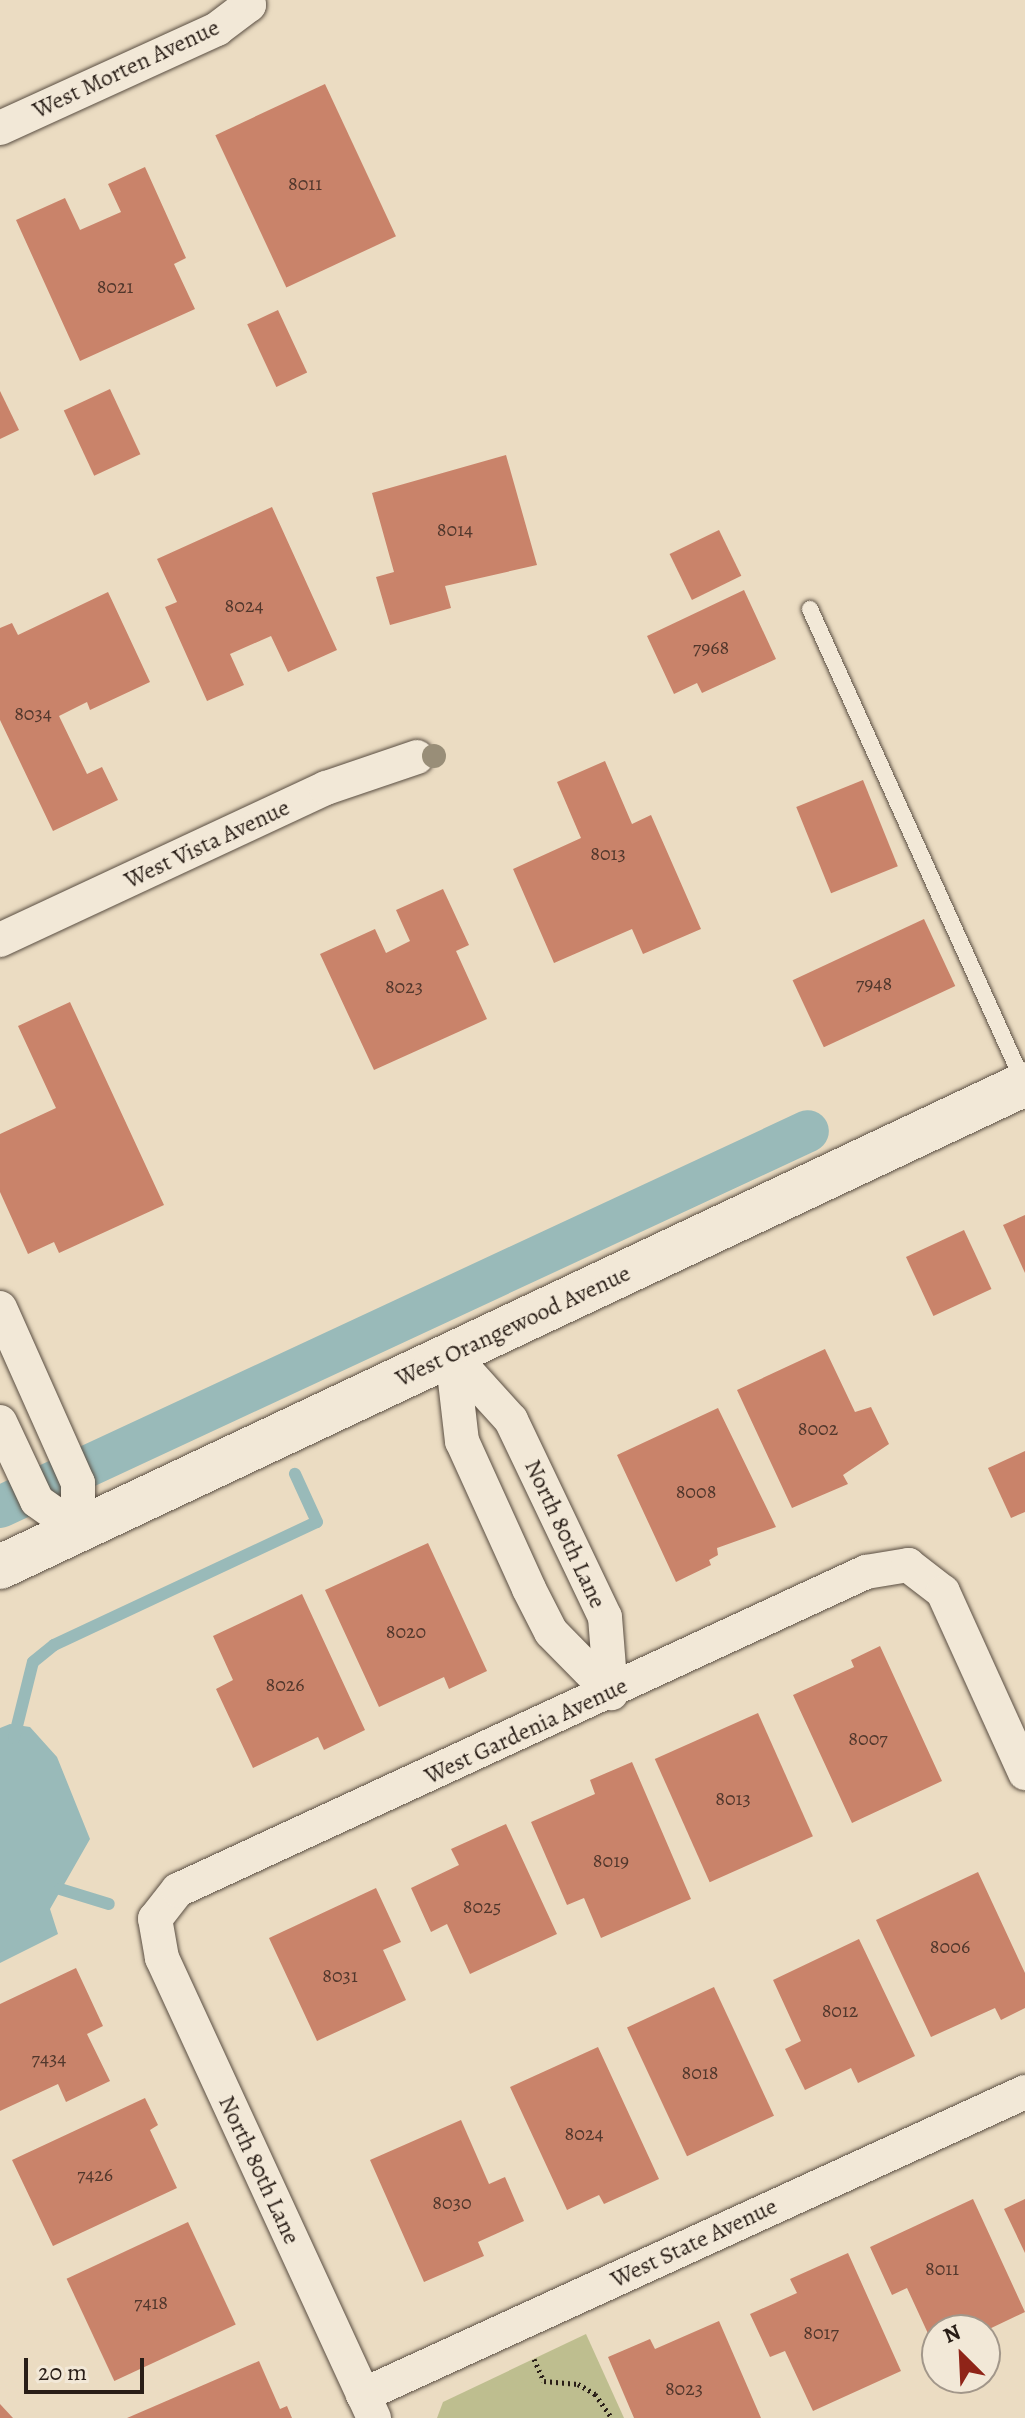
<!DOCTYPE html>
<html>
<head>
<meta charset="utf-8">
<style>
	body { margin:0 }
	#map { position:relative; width:1025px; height:2418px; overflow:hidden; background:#ebdcc2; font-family:Alegreya,serif }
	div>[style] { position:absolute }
	.green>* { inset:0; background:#bebe8f }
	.water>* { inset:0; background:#99bab9 }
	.stream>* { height:12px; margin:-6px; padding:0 6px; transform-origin:6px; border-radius:6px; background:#99bab9 }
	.canal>* { height:42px; margin:-21px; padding:0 21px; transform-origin:21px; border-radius:21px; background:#99bab9 }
	.building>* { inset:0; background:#c9836a; transform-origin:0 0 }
	.path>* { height:5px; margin-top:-2.5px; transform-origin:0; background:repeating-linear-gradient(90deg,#291e17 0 2px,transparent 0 6px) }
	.roads { filter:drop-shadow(0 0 2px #5a4e42) drop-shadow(0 0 2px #5a4e42) }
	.lane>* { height:16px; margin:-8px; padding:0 8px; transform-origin:8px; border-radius:8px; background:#f2e8d7 }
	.street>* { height:34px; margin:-17px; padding:0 17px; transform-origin:17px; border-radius:17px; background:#f2e8d7 }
	.secondary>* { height:44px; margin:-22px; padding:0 22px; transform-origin:22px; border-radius:22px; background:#f2e8d7 }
	.trees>* { width:24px; height:24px; margin:-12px; border-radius:50%; background:#998e78 }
	span { translate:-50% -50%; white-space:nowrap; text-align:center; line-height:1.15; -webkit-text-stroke:6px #f2e8d7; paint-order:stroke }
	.number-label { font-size:20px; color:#51372c }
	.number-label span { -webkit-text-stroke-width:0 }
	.street-label { font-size:24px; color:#291e17 }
	.north { position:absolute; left:921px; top:2314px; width:80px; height:80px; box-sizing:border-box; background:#f2e8d7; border:2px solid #a2978a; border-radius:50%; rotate:336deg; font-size:22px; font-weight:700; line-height:32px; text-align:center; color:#291e17 }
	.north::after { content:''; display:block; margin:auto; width:28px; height:36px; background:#8f2418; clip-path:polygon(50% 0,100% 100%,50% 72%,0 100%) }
	.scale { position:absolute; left:24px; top:2358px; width:120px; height:36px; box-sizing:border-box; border:4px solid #291e17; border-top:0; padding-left:10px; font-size:24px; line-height:28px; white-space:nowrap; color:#291e17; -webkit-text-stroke:6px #f2e8d7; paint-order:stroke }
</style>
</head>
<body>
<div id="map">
	<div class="green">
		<i style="clip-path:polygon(586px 2334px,624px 2418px,437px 2418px,443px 2402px)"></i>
	</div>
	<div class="water">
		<i style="clip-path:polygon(10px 1724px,30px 1727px,57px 1757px,90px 1839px,50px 1909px,58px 1934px,0 1963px,0 1728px)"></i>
	</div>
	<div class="stream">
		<i style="left:14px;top:1738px;width:78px;rotate:-76deg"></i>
		<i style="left:33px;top:1662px;width:27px;rotate:-39deg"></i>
		<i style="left:54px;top:1645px;width:290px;rotate:-25.1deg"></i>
		<i style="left:317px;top:1522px;width:53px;rotate:-114.6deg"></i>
		<i style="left:60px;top:1889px;width:51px;rotate:17deg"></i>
	</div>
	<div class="canal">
		<i style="left:0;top:1507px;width:891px;rotate:-24.95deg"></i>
	</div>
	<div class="building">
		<i style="left:325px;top:84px;width:168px;height:121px;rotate:65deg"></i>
		<i style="clip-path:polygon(145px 167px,186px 258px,174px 264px,195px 309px,80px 361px,16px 220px,65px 198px,80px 230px,121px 212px,108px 184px)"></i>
		<i style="left:278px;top:310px;width:69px;height:34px;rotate:65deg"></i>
		<i style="left:110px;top:389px;width:72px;height:51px;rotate:65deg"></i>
		<i style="clip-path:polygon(0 391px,19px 430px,0 439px)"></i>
		<i style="clip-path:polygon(506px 455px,537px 565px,445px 586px,451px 608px,390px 625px,376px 577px,394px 572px,372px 493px)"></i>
		<i style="clip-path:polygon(272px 507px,337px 650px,288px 672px,271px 636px,230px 654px,244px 685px,207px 701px,165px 607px,177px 602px,157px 559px)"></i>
		<i style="left:719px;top:530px;width:51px;height:55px;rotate:64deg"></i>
		<i style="clip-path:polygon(744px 590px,776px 659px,702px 693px,697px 683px,674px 694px,647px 636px)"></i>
		<i style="clip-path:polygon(108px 592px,150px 682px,90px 710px,87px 702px,59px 716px,87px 774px,102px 767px,118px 800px,53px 831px,0 720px,0 628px,12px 623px,18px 635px)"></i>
		<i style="clip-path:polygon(605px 761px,632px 824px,651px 815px,701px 929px,643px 954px,632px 929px,554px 963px,513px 869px,581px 838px,557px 782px)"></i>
		<i style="left:863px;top:780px;width:93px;height:72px;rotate:68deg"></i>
		<i style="clip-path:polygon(443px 889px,469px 945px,456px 951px,487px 1019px,374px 1070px,320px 954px,375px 929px,386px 953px,410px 941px,396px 910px)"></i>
		<i style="left:924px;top:919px;width:74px;height:145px;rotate:65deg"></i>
		<i style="clip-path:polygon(70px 1002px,164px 1205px,59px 1253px,54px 1242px,28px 1254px,0 1192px,0 1134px,56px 1108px,18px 1026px)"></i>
		<i style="clip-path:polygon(1025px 1215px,1025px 1273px,1003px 1225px)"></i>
		<i style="left:964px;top:1230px;width:65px;height:64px;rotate:65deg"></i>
		<i style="clip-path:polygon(825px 1349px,855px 1412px,871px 1407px,889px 1444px,843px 1475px,848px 1484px,792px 1508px,737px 1390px)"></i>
		<i style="clip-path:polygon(718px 1408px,776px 1527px,717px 1548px,718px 1555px,709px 1560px,711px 1565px,676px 1582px,617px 1455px)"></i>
		<i style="clip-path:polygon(1025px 1451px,1025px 1512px,1011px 1518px,988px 1468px)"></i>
		<i style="clip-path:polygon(428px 1543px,487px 1671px,449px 1689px,444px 1677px,379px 1707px,325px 1590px)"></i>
		<i style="clip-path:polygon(302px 1594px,365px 1730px,324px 1750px,318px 1737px,253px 1768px,216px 1689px,233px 1680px,213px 1636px)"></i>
		<i style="clip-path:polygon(880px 1646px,942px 1781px,852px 1823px,793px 1695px,854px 1667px,851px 1660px)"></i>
		<i style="left:758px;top:1713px;width:135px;height:113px;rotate:66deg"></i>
		<i style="clip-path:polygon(632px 1762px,691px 1899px,601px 1938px,584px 1898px,567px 1905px,531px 1822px,595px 1794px,590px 1780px)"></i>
		<i style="clip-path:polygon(506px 1824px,557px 1934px,470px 1974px,447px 1924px,431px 1932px,411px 1888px,459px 1865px,451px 1849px)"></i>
		<i style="clip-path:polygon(978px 1872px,1025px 1973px,1025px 2008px,1001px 2020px,995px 2008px,931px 2037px,876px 1920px)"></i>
		<i style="clip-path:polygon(376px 1888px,401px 1942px,383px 1950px,406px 2000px,317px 2041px,269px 1938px)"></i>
		<i style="clip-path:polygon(859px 1939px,915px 2056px,858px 2083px,851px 2068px,805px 2090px,785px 2049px,801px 2041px,773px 1980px)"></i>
		<i style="clip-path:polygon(76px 1968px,103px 2026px,87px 2034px,110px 2081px,66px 2102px,58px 2084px,0 2111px,0 2004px)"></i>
		<i style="left:714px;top:1987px;width:142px;height:96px;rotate:65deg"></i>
		<i style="clip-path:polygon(598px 2047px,659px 2179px,604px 2204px,599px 2195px,567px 2210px,510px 2087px)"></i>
		<i style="clip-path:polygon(145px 2098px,158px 2125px,150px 2130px,177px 2188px,53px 2246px,12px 2160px)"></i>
		<i style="clip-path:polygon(461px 2120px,489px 2184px,505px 2177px,524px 2221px,478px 2242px,484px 2256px,424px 2282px,370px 2160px)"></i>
		<i style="clip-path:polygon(973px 2199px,1025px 2312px,985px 2331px,937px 2330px,937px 2353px,907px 2288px,892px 2295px,870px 2247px)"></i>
		<i style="clip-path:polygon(1025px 2199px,1025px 2253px,1004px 2209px)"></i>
		<i style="left:188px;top:2222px;width:113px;height:134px;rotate:65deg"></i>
		<i style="clip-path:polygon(848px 2253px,901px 2371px,813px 2411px,785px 2351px,770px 2357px,750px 2314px,797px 2293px,790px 2279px)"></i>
		<i style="clip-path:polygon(719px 2321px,761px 2418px,634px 2418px,608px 2357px,650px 2339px,655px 2349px)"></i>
		<i style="clip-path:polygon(259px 2361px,280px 2409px,287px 2406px,292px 2418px,127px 2418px)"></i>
		<i style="clip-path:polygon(0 2404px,13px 2418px,0 2418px)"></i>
	</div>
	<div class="path">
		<i style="left:534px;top:2359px;width:24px;rotate:66deg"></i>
		<i style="left:544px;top:2381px;width:34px;rotate:5deg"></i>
		<i style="left:578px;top:2384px;width:20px;rotate:30deg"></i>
		<i style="left:595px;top:2394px;width:29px;rotate:55deg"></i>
	</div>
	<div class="roads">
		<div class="lane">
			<i style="left:810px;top:609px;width:520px;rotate:65.7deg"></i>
		</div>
		<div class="street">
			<i style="left:0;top:128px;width:239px;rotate:-24.5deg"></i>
			<i style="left:217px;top:29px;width:40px;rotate:-37deg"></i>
			<i style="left:249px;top:5px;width:5px;rotate:-101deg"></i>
			<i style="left:0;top:940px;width:360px;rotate:-25deg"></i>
			<i style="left:326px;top:788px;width:96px;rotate:-18.8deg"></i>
			<i style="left:0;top:1308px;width:192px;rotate:66deg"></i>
			<i style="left:78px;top:1483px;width:47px;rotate:90deg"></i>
			<i style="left:452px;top:1355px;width:87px;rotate:83.4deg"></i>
			<i style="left:462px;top:1441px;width:162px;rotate:65.6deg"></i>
			<i style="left:529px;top:1589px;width:48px;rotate:62.9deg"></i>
			<i style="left:551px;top:1632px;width:86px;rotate:45.5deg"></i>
			<i style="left:452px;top:1355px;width:88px;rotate:47.8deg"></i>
			<i style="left:511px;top:1420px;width:218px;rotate:64.5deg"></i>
			<i style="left:605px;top:1617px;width:76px;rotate:85.5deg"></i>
			<i style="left:0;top:1422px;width:87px;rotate:64.9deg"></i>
			<i style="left:37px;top:1501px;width:50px;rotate:35.3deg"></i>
			<i style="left:363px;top:2395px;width:728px;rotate:-24.59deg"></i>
			<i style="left:374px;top:2418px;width:507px;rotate:-114.74deg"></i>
			<i style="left:162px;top:1958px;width:40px;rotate:-100deg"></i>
			<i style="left:155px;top:1919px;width:37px;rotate:-52deg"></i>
			<i style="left:178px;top:1890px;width:758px;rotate:-24.81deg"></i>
			<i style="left:866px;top:1572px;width:43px;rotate:-9.5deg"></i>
			<i style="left:908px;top:1565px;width:44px;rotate:37.6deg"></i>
			<i style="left:943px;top:1592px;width:199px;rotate:65.6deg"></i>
		</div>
		<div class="secondary">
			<i style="left:0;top:1567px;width:1133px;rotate:-25.23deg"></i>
		</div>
	</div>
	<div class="trees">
		<i style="left:434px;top:756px"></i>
	</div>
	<div class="number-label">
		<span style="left:305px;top:183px">8011</span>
		<span style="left:115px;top:286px">8021</span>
		<span style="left:455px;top:529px">8014</span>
		<span style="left:244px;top:605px">8024</span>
		<span style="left:711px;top:647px">7968</span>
		<span style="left:33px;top:713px">8034</span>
		<span style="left:608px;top:853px">8013</span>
		<span style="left:874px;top:983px">7948</span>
		<span style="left:404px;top:986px">8023</span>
		<span style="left:818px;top:1428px">8002</span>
		<span style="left:696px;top:1491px">8008</span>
		<span style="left:406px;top:1631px">8020</span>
		<span style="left:285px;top:1684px">8026</span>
		<span style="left:868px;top:1738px">8007</span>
		<span style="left:733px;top:1798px">8013</span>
		<span style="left:611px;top:1860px">8019</span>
		<span style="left:482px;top:1906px">8025</span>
		<span style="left:950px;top:1946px">8006</span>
		<span style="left:340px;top:1975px">8031</span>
		<span style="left:840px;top:2010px">8012</span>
		<span style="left:49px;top:2058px">7434</span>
		<span style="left:700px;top:2072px">8018</span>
		<span style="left:584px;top:2133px">8024</span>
		<span style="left:95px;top:2174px">7426</span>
		<span style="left:452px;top:2202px">8030</span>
		<span style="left:942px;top:2268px">8011</span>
		<span style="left:151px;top:2302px">7418</span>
		<span style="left:821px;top:2332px">8017</span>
		<span style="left:684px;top:2388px">8023</span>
	</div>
	<div class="street-label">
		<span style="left:126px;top:69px;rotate:-25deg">West Morten Avenue</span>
		<span style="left:207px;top:844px;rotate:-25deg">West Vista Avenue</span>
		<span style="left:513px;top:1326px;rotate:-25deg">West Orangewood Avenue</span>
		<span style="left:565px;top:1534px;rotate:65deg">North 80th Lane</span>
		<span style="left:526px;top:1731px;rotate:-25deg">West Gardenia Avenue</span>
		<span style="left:259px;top:2170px;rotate:65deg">North 80th Lane</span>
		<span style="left:694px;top:2243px;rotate:-25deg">West State Avenue</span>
	</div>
	<div class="north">N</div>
	<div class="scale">20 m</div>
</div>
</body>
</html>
